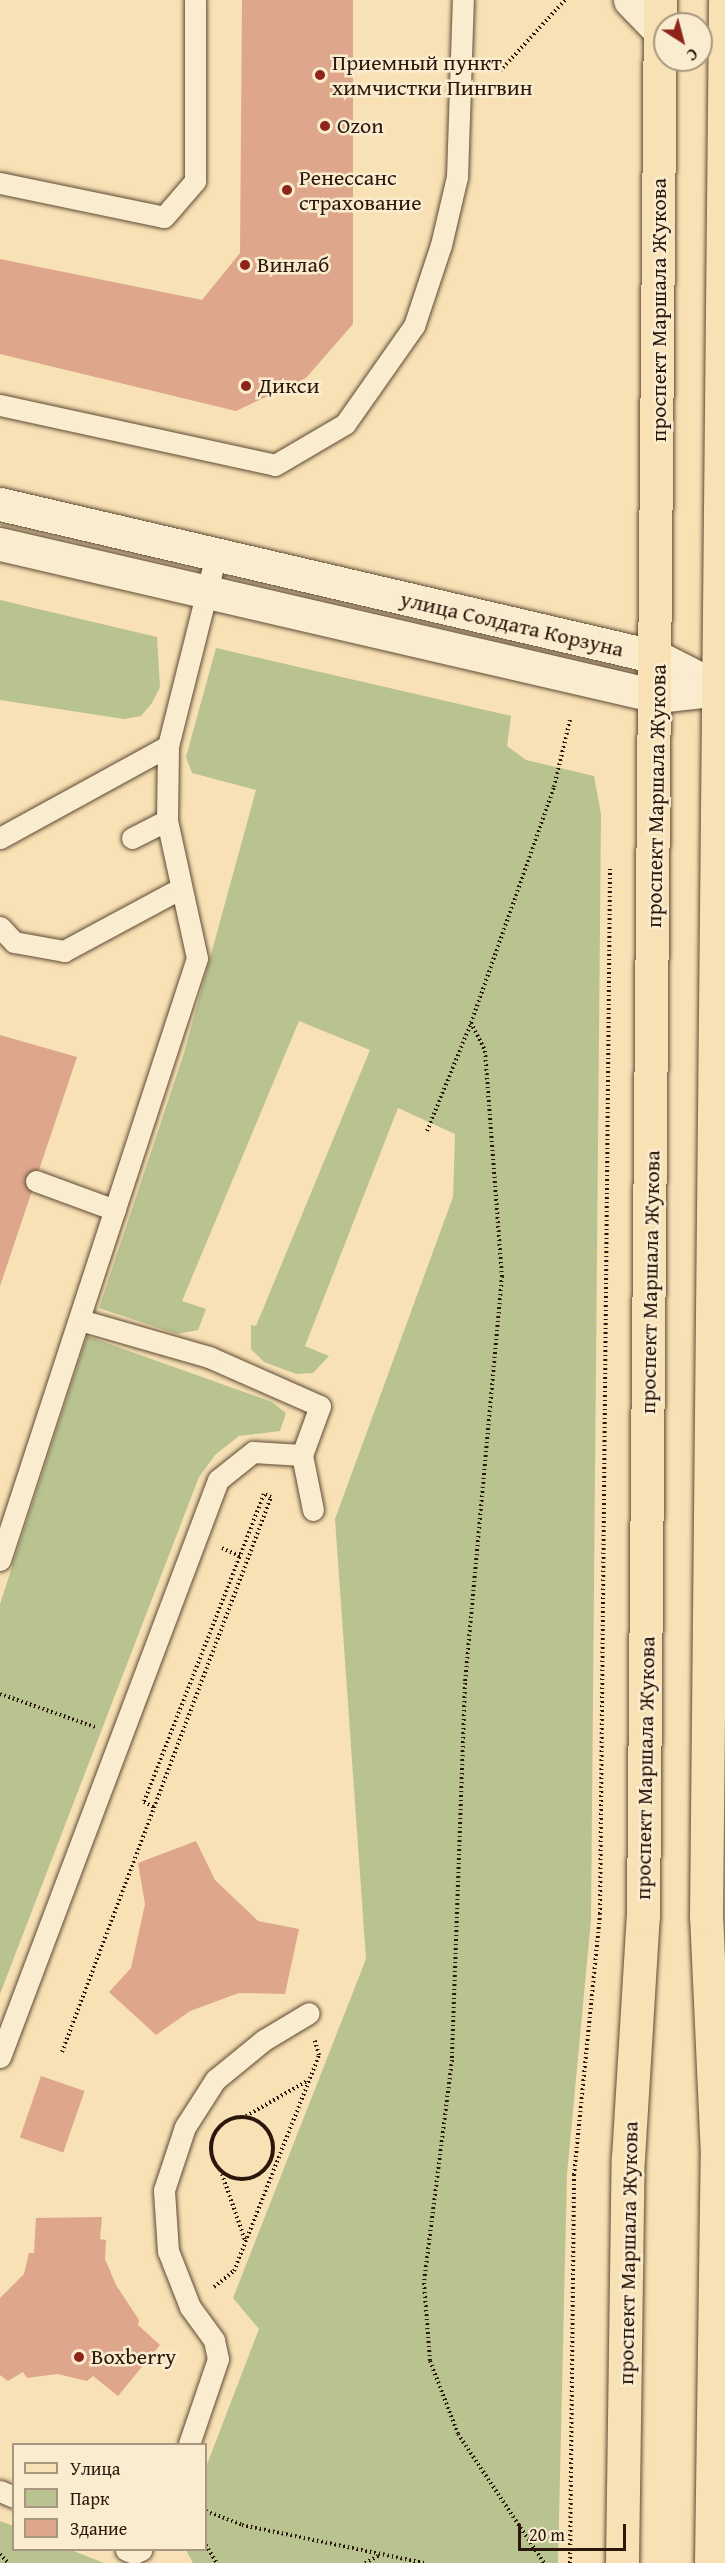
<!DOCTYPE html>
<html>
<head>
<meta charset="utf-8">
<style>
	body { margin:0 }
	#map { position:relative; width:725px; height:2563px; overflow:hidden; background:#f8e1b4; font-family:"Gentium Book Plus",serif }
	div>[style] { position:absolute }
	.green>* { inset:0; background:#b9c390 }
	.building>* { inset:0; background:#dea78b; transform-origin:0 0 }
	.path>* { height:4px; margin-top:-2px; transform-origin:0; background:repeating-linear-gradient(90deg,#2b170c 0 1.5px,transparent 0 4.5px) }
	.path>.ring { margin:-2px; padding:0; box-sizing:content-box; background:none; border:4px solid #2b170c; border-radius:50% }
	.roads { filter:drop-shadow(0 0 2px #5e4a36) drop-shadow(0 0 2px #5e4a36) }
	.lane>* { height:21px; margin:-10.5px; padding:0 10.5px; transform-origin:10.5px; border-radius:10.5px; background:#faecce }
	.street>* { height:33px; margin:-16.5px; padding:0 16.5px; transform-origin:16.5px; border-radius:16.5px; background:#faecce }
	.secondary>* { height:33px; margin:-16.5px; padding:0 16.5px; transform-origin:16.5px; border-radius:16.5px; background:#faecce }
	.primary>* { height:33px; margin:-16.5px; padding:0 16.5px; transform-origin:16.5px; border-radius:16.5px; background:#f8e1b4 }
	.dots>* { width:16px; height:16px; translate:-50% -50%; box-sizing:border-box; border:3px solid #faecce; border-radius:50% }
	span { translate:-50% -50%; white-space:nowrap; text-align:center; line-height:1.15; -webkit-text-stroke:5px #faecce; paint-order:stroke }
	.poi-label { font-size:22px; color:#2b170c }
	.left { translate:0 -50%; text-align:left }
	.street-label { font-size:22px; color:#2b170c }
	.legend { position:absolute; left:12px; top:2443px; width:195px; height:108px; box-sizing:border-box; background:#faecce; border:2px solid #a79780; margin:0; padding:8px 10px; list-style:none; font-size:18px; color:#2b170c }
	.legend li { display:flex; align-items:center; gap:12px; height:30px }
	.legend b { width:30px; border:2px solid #a79780 }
	.north { position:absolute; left:653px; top:12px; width:60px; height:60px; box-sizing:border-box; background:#faecce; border:2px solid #a79780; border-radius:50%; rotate:144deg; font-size:16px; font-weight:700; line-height:24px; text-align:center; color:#2b170c }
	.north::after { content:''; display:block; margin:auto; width:21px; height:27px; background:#8f2418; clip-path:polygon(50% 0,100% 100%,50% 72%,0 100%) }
	.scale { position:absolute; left:518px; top:2524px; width:108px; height:27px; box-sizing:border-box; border:3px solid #2b170c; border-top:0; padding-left:8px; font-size:18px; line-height:21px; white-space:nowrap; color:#2b170c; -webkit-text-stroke:4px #faecce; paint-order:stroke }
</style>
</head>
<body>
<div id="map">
	<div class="green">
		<i style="clip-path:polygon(0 600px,157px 637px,160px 687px,152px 703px,141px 716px,124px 719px,0 700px)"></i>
		<i style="clip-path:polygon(216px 648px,511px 716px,507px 746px,526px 760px,594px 776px,601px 814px,591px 1920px,567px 2174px,558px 2563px,193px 2563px,186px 2550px,206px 2550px,206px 2467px,259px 2329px,233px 2298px,366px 1959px,335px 1519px,453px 1197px,455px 1134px,398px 1108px,305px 1346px,329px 1356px,313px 1373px,296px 1374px,264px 1362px,251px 1349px,251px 1325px,256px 1326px,370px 1050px,299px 1021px,182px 1301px,206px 1309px,198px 1330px,177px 1334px,99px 1308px,184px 1053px,256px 790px,192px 773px,186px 757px)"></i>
		<i style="clip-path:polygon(87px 1336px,272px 1402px,286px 1413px,280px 1431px,239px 1436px,215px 1455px,199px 1477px,0 1994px,0 1604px)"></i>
		<i style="clip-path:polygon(0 2521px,13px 2526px,14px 2550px,71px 2550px,104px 2563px,0 2563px)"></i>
	</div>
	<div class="building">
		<i style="clip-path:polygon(242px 0,353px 0,353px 324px,306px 378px,236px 411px,0 354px,0 259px,202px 300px,240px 253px)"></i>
		<i style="clip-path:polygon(0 1035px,77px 1057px,0 1286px)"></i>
		<i style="clip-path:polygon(196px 1841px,215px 1880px,258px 1921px,299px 1929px,285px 1994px,239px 1993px,190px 2011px,156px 2035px,109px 1992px,131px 1968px,145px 1904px,138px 1863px)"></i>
		<i style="left:41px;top:2076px;width:46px;height:65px;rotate:19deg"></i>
		<i style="clip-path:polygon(102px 2217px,100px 2239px,106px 2240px,105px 2259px,116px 2285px,139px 2320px,138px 2325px,160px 2345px,118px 2396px,93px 2376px,87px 2381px,57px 2374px,27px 2378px,23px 2372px,8px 2381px,0 2375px,0 2298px,24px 2274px,29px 2253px,34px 2253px,36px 2218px)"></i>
	</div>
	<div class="path">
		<i style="left:500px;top:71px;width:96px;rotate:-47.5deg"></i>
		<i style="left:471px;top:1023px;width:31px;rotate:63deg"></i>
		<i style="left:485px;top:1051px;width:226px;rotate:85.7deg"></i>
		<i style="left:502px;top:1276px;width:409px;rotate:95.2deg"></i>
		<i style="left:465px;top:1683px;width:377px;rotate:92deg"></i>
		<i style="left:452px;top:2060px;width:225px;rotate:97.2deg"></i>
		<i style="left:424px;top:2283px;width:78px;rotate:85.6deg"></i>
		<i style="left:430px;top:2361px;width:78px;rotate:69deg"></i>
		<i style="left:458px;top:2434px;width:155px;rotate:56.3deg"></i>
		<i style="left:427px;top:1131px;width:117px;rotate:-67.8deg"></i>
		<i style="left:471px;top:1023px;width:250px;rotate:-70.6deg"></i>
		<i style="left:554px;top:787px;width:69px;rotate:-76.6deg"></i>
		<i style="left:222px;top:1548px;width:20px;rotate:24deg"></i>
		<i style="left:0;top:1694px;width:101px;rotate:19.2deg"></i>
		<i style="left:62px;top:2052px;width:593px;rotate:-69.36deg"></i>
		<i style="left:271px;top:1497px;width:8px;rotate:-157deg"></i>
		<i style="left:264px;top:1494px;width:331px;rotate:111.3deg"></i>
		<i style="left:144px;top:1802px;width:11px;rotate:27deg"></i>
		<i style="left:246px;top:2116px;width:70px;rotate:-29.8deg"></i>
		<i class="ring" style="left:211px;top:2117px;width:58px;height:58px"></i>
		<i style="left:222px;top:2174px;width:70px;rotate:70.8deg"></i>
		<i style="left:214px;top:2287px;width:26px;rotate:-39deg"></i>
		<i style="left:234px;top:2271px;width:232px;rotate:-68.5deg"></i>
		<i style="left:319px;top:2055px;width:15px;rotate:-106deg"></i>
		<i style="left:206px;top:2511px;width:39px;rotate:21deg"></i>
		<i style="left:242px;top:2525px;width:186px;rotate:11.8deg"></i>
		<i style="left:206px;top:2545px;width:21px;rotate:59deg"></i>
		<i style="left:0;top:2554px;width:12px;rotate:48deg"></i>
		<i style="left:365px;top:2563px;width:17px;rotate:-28deg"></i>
		<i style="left:570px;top:2563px;width:388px;rotate:-89.4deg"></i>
		<i style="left:574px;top:2175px;width:262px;rotate:-84.3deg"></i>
		<i style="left:600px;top:1914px;width:1046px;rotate:-89.45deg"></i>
	</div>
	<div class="roads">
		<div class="lane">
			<i style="left:0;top:183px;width:167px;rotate:11.7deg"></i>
			<i style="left:164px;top:217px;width:48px;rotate:-49.3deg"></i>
			<i style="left:195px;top:181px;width:181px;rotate:-90deg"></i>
			<i style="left:0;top:405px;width:281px;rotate:12.3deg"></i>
			<i style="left:275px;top:465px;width:81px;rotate:-30.4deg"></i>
			<i style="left:345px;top:424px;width:120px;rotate:-54.9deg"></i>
			<i style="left:414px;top:326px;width:85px;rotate:-71.6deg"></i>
			<i style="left:441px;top:245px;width:70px;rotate:-76.8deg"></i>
			<i style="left:457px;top:177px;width:177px;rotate:-88.1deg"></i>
			<i style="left:0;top:838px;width:192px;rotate:-28.7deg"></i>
			<i style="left:132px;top:838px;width:39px;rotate:-27deg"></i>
			<i style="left:0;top:927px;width:21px;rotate:47deg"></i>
			<i style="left:14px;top:942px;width:51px;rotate:10.2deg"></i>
			<i style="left:64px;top:951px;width:131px;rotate:-28.3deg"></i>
			<i style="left:36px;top:1181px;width:84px;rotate:20.2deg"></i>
			<i style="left:302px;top:1455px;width:56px;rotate:78.7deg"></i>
			<i style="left:0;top:1560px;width:633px;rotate:-71.88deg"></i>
			<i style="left:197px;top:958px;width:141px;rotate:-102.3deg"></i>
			<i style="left:167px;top:820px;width:74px;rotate:-89.2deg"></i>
			<i style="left:168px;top:746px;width:197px;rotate:-75.9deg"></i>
			<i style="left:0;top:2057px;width:617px;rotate:-69.3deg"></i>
			<i style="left:218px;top:1480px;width:45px;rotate:-38.7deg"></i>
			<i style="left:253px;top:1452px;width:49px;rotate:3.5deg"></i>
			<i style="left:302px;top:1455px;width:52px;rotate:-69.8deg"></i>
			<i style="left:320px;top:1406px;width:121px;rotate:-156.2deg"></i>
			<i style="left:209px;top:1357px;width:134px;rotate:-164deg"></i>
			<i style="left:189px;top:2444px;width:90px;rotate:-71.2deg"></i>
			<i style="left:218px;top:2359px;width:19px;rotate:-102deg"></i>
			<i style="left:214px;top:2340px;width:41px;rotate:-126deg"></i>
			<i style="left:190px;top:2307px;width:60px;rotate:-111.4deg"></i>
			<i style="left:168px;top:2251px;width:61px;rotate:-93.8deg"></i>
			<i style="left:164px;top:2190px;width:66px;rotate:-71.6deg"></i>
			<i style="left:185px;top:2127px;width:56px;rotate:-57.4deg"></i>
			<i style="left:215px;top:2080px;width:63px;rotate:-39.2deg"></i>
			<i style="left:264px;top:2040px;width:52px;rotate:-31deg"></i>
			<i style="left:0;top:2491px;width:15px;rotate:23deg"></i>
			<i style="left:126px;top:2550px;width:9px;rotate:21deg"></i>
			<i style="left:134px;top:2553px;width:8px;rotate:-23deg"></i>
		</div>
		<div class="street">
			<i style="left:630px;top:0;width:43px;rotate:45.9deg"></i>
		</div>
		<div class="secondary">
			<i style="left:0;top:504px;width:675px;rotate:13.11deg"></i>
			<i style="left:657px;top:657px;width:71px;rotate:26.9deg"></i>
			<i style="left:0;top:544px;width:674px;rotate:13.03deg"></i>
			<i style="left:657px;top:696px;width:63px;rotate:-6.3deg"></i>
		</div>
		<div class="primary">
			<i style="left:622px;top:2563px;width:405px;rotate:-89.2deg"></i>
			<i style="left:628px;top:2158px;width:242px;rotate:-86.5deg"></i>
			<i style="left:643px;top:1916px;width:1916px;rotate:-89.49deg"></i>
			<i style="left:711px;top:2563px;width:407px;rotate:-89.2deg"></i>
			<i style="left:717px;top:2156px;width:239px;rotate:-92.6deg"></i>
			<i style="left:706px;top:1917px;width:1917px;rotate:-89.43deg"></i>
		</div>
	</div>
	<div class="dots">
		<i style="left:320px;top:75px;background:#8f2418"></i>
		<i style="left:325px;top:126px;background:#8f2418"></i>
		<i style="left:287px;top:190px;background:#8f2418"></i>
		<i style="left:245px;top:265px;background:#8f2418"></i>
		<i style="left:246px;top:386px;background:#8f2418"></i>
		<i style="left:79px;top:2357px;background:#8f2418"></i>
	</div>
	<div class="poi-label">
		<span class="left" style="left:332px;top:75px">Приемный пункт<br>химчистки Пингвин</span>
		<span class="left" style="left:337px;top:126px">Ozon</span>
		<span class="left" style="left:299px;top:190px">Ренессанс<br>страхование</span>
		<span class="left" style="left:257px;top:265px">Винлаб</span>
		<span class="left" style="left:258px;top:386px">Дикси</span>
		<span class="left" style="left:91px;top:2357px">Boxberry</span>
	</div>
	<div class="street-label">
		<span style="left:659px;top:310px;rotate:-90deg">проспект Маршала Жукова</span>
		<span style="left:512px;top:624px;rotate:13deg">улица Солдата Корзуна</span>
		<span style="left:656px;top:796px;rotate:-89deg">проспект Маршала Жукова</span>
		<span style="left:650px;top:1282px;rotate:-89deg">проспект Маршала Жукова</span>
		<span style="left:645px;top:1768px;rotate:-89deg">проспект Маршала Жукова</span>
		<span style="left:628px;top:2253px;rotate:-89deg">проспект Маршала Жукова</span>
	</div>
	<ul class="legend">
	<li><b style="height:8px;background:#f8e1b4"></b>Улица</li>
	<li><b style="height:16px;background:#b9c390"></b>Парк</li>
	<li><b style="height:16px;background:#dea78b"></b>Здание</li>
	</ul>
	<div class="north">С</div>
	<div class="scale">20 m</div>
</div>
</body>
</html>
